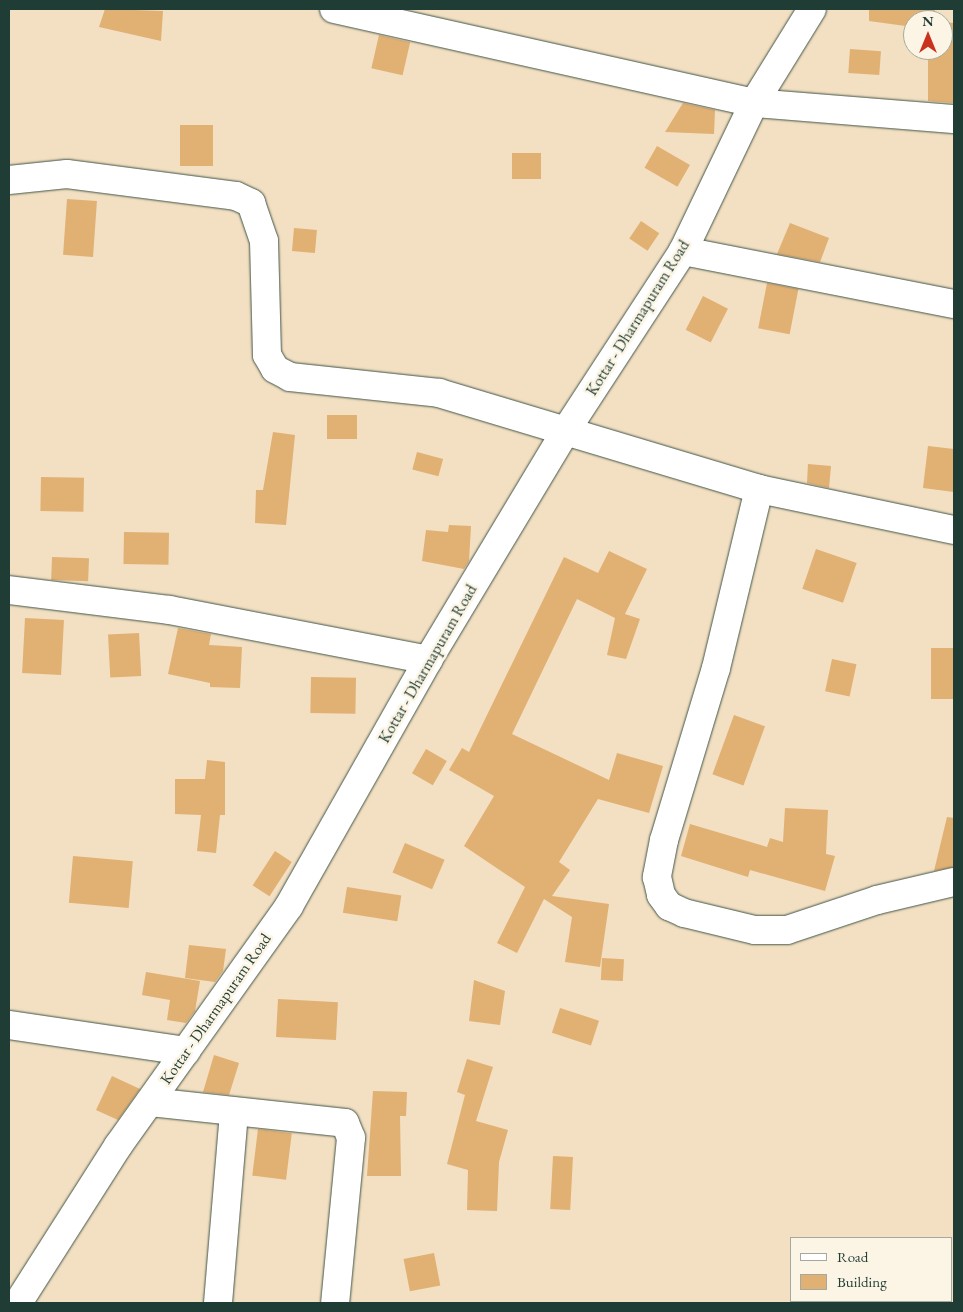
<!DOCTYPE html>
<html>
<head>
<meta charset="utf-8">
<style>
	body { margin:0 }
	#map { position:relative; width:963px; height:1312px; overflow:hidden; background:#f3dfc1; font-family:"EB Garamond",serif }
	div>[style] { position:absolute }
	.building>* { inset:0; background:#e1b073; transform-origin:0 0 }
	.roads { filter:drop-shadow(0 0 1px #3f5549) drop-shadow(0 0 1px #3f5549) }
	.minor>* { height:28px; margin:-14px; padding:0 14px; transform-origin:14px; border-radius:14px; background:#fff }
	.secondary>* { height:28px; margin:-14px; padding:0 14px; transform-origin:14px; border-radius:14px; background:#fff }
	span { translate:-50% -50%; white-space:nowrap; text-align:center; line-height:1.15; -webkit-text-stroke:5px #fcf5e5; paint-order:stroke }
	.street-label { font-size:16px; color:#1f3d34 }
	.frame { position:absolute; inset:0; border:10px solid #1f3d34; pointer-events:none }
	.legend { position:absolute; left:790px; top:1237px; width:162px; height:65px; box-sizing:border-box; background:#fcf5e5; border:1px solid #a4ab9e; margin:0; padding:6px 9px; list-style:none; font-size:15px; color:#1f3d34 }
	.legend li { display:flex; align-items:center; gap:10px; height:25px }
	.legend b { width:25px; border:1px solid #a4ab9e }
	.north { position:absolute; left:903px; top:10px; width:50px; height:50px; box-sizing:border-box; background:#fcf5e5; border:1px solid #a4ab9e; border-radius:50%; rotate:0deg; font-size:14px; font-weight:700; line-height:20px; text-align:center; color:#1f3d34 }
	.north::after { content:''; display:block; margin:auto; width:18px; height:22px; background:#c8321e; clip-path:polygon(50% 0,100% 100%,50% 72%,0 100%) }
</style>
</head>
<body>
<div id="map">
	<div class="building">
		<i style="clip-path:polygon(105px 9px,163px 11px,161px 41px,99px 27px)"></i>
		<i style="clip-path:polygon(869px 9px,935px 9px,934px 20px,913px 20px,913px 27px,869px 21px)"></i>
		<i style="clip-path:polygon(943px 22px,954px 23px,954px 103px,928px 101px,928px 50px,943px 50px)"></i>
		<i style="left:379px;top:35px;width:32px;height:34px;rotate:13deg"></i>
		<i style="left:850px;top:49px;width:31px;height:24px;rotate:4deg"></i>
		<i style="clip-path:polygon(683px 103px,715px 110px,714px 134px,665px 132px)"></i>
		<i style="left:180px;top:125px;width:33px;height:41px"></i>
		<i style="left:657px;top:146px;width:38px;height:25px;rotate:30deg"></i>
		<i style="left:512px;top:153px;width:29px;height:26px"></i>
		<i style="left:67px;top:199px;width:30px;height:56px;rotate:4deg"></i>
		<i style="left:641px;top:221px;width:22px;height:21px;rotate:34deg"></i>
		<i style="clip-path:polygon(790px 223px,829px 238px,820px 262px,777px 254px)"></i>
		<i style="left:294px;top:228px;width:23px;height:23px;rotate:5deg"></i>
		<i style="left:767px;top:283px;width:32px;height:46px;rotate:11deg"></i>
		<i style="left:703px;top:296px;width:28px;height:38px;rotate:27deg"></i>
		<i style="left:327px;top:415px;width:30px;height:24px"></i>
		<i style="clip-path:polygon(273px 432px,295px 435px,286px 525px,255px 523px,256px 490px,263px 490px)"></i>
		<i style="clip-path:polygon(928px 446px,954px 449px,954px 492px,923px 488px)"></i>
		<i style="left:417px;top:452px;width:27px;height:18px;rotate:15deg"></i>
		<i style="clip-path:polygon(808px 464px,831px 466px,829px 488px,807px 483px)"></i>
		<i style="left:41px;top:477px;width:43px;height:34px;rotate:1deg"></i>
		<i style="clip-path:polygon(449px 525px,471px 526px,469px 561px,464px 569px,422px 561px,426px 530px,448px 532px)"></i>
		<i style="left:124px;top:532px;width:45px;height:32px;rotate:1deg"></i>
		<i style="left:816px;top:549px;width:43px;height:42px;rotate:19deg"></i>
		<i style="clip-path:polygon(609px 551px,647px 569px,625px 614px,640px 619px,626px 659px,607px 655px,615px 618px,577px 599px,512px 734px,609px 780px,617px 753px,663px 766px,649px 813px,598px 799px,559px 862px,570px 870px,552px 896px,609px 904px,600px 967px,565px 962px,572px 917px,544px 899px,517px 953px,497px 943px,525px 887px,464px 846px,494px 796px,449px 770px,462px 748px,469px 752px,564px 557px,598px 573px)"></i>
		<i style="left:52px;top:557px;width:37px;height:23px;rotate:2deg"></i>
		<i style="left:25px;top:618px;width:39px;height:55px;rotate:3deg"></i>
		<i style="clip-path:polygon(178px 628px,211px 634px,209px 645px,242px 647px,240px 688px,210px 687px,210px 683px,168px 674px)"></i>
		<i style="left:139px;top:633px;width:43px;height:31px;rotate:87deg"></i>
		<i style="left:931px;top:648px;width:23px;height:51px"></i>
		<i style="left:832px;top:659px;width:25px;height:33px;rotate:12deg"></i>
		<i style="left:311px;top:677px;width:45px;height:36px;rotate:1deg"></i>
		<i style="left:734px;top:715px;width:33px;height:63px;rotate:20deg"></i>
		<i style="left:426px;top:749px;width:24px;height:28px;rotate:30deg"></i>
		<i style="clip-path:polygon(207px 760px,225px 762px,225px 815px,220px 815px,216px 853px,197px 851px,201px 815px,175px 814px,175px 779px,205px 779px)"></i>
		<i style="clip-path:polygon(785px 808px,828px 810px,826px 854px,835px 856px,825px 891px,750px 870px,748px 877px,681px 856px,690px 824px,767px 847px,770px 838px,783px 842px)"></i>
		<i style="clip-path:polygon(947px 817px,954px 818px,954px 867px,934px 871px)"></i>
		<i style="left:405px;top:843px;width:43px;height:32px;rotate:23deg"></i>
		<i style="left:275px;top:851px;width:20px;height:41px;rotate:33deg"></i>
		<i style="left:73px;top:856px;width:60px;height:47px;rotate:5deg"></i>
		<i style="left:347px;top:887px;width:55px;height:26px;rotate:9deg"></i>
		<i style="clip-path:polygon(189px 945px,226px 949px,223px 971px,215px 982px,185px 978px)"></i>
		<i style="left:602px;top:958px;width:22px;height:22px;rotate:3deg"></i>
		<i style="clip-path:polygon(146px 972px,200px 981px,195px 1011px,186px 1023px,167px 1020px,170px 1000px,142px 995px)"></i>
		<i style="clip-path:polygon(474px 980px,505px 991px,500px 1025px,469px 1021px)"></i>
		<i style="left:278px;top:999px;width:60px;height:38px;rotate:3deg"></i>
		<i style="left:560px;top:1008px;width:41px;height:26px;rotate:18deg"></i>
		<i style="clip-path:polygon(214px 1055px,239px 1063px,229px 1095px,203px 1092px)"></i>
		<i style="clip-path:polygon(467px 1059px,493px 1067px,476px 1121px,508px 1130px,499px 1162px,497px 1211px,467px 1210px,468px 1170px,447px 1164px,465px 1095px,457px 1092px)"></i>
		<i style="clip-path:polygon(112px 1076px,140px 1089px,118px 1120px,96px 1110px)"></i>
		<i style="clip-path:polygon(373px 1091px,407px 1092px,406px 1116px,400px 1116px,401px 1176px,367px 1176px)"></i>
		<i style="left:258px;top:1129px;width:34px;height:47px;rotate:7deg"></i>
		<i style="left:553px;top:1156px;width:20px;height:53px;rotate:3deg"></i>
		<i style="left:434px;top:1253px;width:33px;height:31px;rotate:79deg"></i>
	</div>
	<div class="roads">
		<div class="minor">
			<i style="left:334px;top:9px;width:430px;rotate:12.6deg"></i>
			<i style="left:754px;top:103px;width:201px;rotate:4.6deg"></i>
			<i style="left:9px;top:180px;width:58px;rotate:-5.9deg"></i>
			<i style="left:67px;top:174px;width:170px;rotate:7.4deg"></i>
			<i style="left:236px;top:196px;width:17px;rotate:25deg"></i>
			<i style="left:251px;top:203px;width:40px;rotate:71.1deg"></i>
			<i style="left:264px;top:241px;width:114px;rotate:88.5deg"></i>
			<i style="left:267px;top:355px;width:16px;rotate:60deg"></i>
			<i style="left:275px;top:369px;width:17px;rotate:28deg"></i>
			<i style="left:290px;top:377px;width:150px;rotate:6.1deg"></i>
			<i style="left:439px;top:393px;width:334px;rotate:16.7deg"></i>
			<i style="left:759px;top:489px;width:199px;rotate:11.9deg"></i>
			<i style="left:683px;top:251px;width:276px;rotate:11.1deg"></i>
			<i style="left:759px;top:489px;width:184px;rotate:103.5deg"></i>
			<i style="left:716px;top:668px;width:180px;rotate:106.8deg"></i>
			<i style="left:664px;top:840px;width:38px;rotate:101deg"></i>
			<i style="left:657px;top:877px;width:18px;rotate:77deg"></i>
			<i style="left:661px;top:895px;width:14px;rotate:54deg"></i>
			<i style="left:669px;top:906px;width:17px;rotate:25deg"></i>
			<i style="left:684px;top:913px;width:73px;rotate:13.5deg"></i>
			<i style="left:755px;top:930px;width:32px"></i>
			<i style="left:787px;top:930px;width:95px;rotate:-18.4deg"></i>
			<i style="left:877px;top:900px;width:79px;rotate:-13.2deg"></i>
			<i style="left:9px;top:590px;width:161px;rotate:7.1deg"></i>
			<i style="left:169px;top:610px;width:264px;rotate:10.9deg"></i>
			<i style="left:9px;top:1025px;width:179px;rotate:8.4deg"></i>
			<i style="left:150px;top:1102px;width:196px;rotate:6.1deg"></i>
			<i style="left:345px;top:1123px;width:16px;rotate:68deg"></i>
			<i style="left:351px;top:1138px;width:166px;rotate:95.5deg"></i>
			<i style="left:218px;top:1303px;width:192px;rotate:-85.2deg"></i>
		</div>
		<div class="secondary">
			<i style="left:18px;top:1303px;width:186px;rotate:-57.5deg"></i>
			<i style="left:118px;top:1146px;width:295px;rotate:-54.5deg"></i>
			<i style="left:289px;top:906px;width:283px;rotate:-60.5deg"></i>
			<i style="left:428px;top:660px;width:266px;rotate:-59deg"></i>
			<i style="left:565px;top:432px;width:216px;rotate:-56.9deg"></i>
			<i style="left:683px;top:251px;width:164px;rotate:-64.4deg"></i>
			<i style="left:754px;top:103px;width:110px;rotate:-58.3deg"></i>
		</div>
	</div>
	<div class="street-label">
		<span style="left:638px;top:318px;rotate:-58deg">Kottar - Dharmapuram Road</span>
		<span style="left:428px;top:664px;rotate:-60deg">Kottar - Dharmapuram Road</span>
		<span style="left:216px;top:1009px;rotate:-55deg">Kottar - Dharmapuram Road</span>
	</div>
	<div class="frame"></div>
	<ul class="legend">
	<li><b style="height:6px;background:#fff"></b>Road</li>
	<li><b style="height:14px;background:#e1b073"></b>Building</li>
	</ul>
	<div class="north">N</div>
</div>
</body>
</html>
